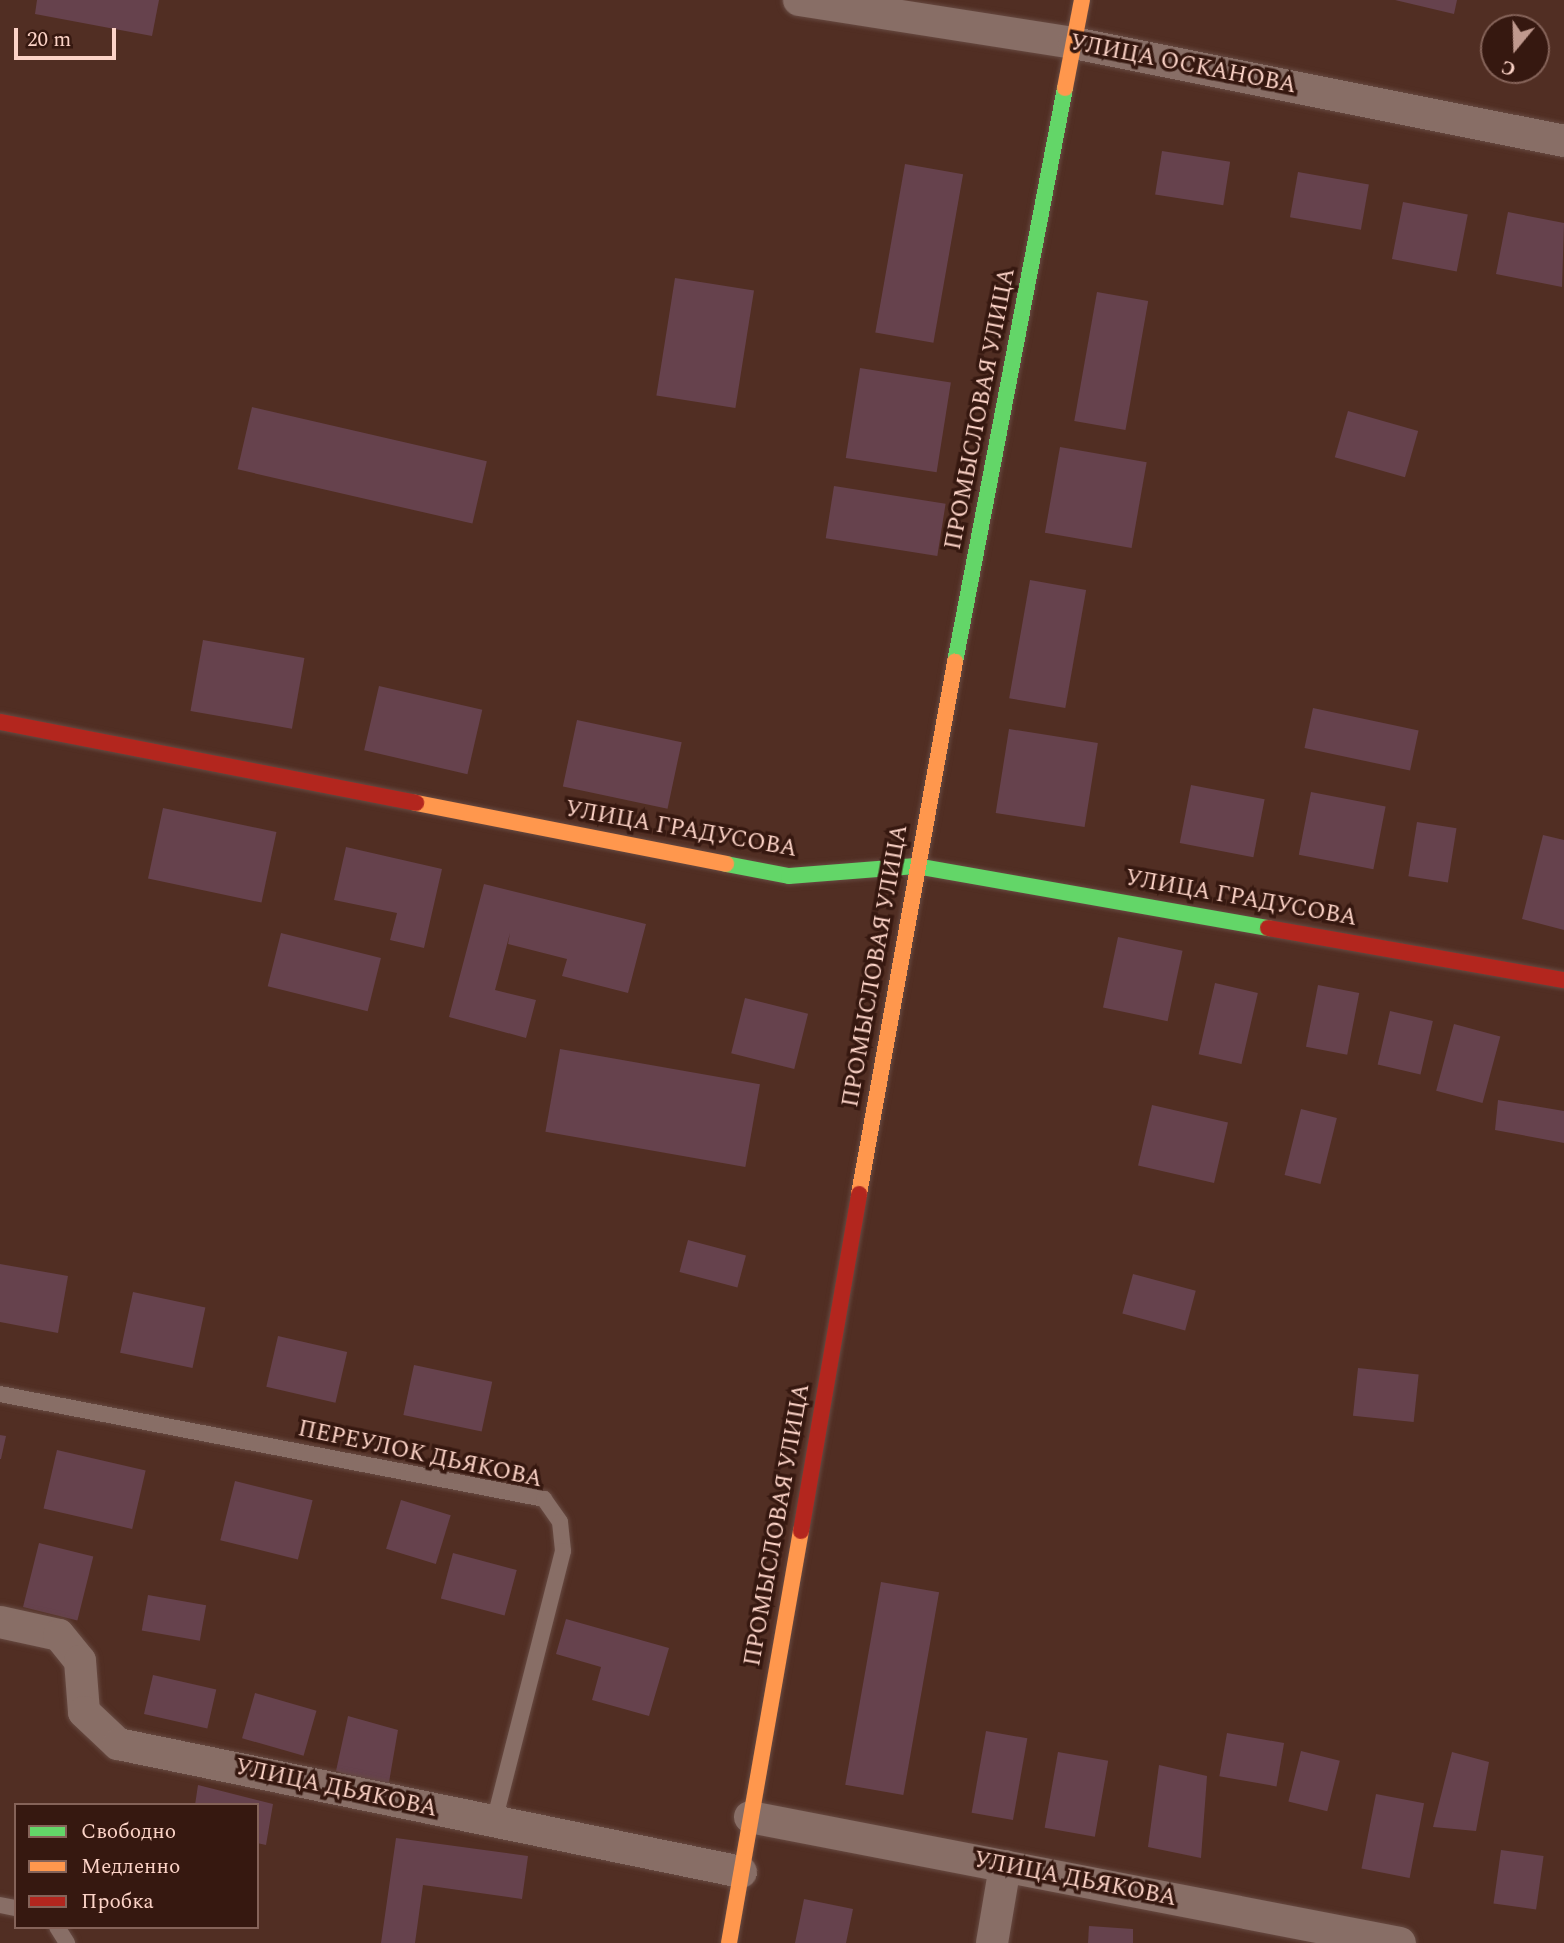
<!DOCTYPE html>
<html>
<head>
<meta charset="utf-8">
<style>
	body { margin:0 }
	#map { position:relative; width:1564px; height:1943px; overflow:hidden; background:#512e23; font-family:Spectral,serif }
	div>[style] { position:absolute }
	.building>* { inset:0; background:#66424d; transform-origin:0 0 }
	.roads { filter:drop-shadow(0 0 2px #674a42) drop-shadow(0 0 2px #674a42) }
	.lane>* { height:16px; margin:-8px; padding:0 8px; transform-origin:8px; border-radius:8px; background:#886e66 }
	.street>* { height:32px; margin:-16px; padding:0 16px; transform-origin:16px; border-radius:16px; background:#886e66 }
	.fast>* { height:16px; margin:-8px; padding:0 8px; transform-origin:8px; border-radius:8px; background:#63d668 }
	.slow>* { height:16px; margin:-8px; padding:0 8px; transform-origin:8px; border-radius:8px; background:#ff974d }
	.jam>* { height:16px; margin:-8px; padding:0 8px; transform-origin:8px; border-radius:8px; background:#b3261e }
	span { translate:-50% -50%; white-space:nowrap; text-align:center; line-height:1.15; -webkit-text-stroke:7px #361810; paint-order:stroke }
	.street-label { font-size:23px; color:#fcd3c7 }
	.legend { position:absolute; left:14px; top:1803px; width:245px; height:126px; box-sizing:border-box; background:#361810; border:2px solid #856359; margin:0; padding:9px 12px; list-style:none; font-size:21px; color:#fcd3c7 }
	.legend li { display:flex; align-items:center; gap:14px; height:35px }
	.legend b { width:35px; border:2px solid #856359 }
	.north { position:absolute; left:1480px; top:14px; width:70px; height:70px; box-sizing:border-box; background:#361810; border:2px solid #856359; border-radius:50%; rotate:199deg; font-size:19px; font-weight:700; line-height:28px; text-align:center; color:#fcd3c7 }
	.north::after { content:''; display:block; margin:auto; width:24px; height:32px; background:#c0998e; clip-path:polygon(50% 0,100% 100%,50% 72%,0 100%) }
	.scale { position:absolute; left:14px; top:28px; width:102px; height:32px; box-sizing:border-box; border:4px solid #fcd3c7; border-top:0; padding-left:9px; font-size:21px; line-height:24px; white-space:nowrap; color:#fcd3c7; -webkit-text-stroke:5px #361810; paint-order:stroke }
</style>
</head>
<body>
<div id="map">
	<div class="building">
		<i style="clip-path:polygon(37px 0,159px 0,152px 36px,35px 14px)"></i>
		<i style="clip-path:polygon(1395px 0,1457px 0,1454px 14px)"></i>
		<i style="left:1162px;top:151px;width:69px;height:44px;rotate:9deg"></i>
		<i style="left:905px;top:164px;width:59px;height:171px;rotate:10deg"></i>
		<i style="left:1298px;top:172px;width:72px;height:46px;rotate:10deg"></i>
		<i style="left:1403px;top:202px;width:66px;height:58px;rotate:11deg"></i>
		<i style="clip-path:polygon(1508px 212px,1564px 223px,1562px 287px,1496px 274px)"></i>
		<i style="left:675px;top:278px;width:80px;height:119px;rotate:9deg"></i>
		<i style="left:1097px;top:292px;width:52px;height:131px;rotate:10deg"></i>
		<i style="left:860px;top:368px;width:92px;height:91px;rotate:9deg"></i>
		<i style="left:252px;top:407px;width:241px;height:64px;rotate:13deg"></i>
		<i style="left:1348px;top:411px;width:73px;height:48px;rotate:16deg"></i>
		<i style="left:1060px;top:447px;width:88px;height:87px;rotate:10deg"></i>
		<i style="left:834px;top:486px;width:113px;height:53px;rotate:9deg"></i>
		<i style="left:1030px;top:580px;width:57px;height:120px;rotate:10deg"></i>
		<i style="left:203px;top:640px;width:103px;height:72px;rotate:10deg"></i>
		<i style="left:379px;top:686px;width:106px;height:66px;rotate:13deg"></i>
		<i style="left:1313px;top:708px;width:108px;height:41px;rotate:12deg"></i>
		<i style="left:577px;top:720px;width:107px;height:68px;rotate:12deg"></i>
		<i style="left:1009px;top:729px;width:90px;height:85px;rotate:9deg"></i>
		<i style="left:1191px;top:785px;width:75px;height:59px;rotate:11deg"></i>
		<i style="left:1311px;top:792px;width:76px;height:64px;rotate:11deg"></i>
		<i style="left:163px;top:808px;width:116px;height:72px;rotate:12deg"></i>
		<i style="left:1417px;top:822px;width:40px;height:55px;rotate:9deg"></i>
		<i style="clip-path:polygon(1543px 835px,1564px 840px,1564px 930px,1522px 919px)"></i>
		<i style="clip-path:polygon(346px 847px,442px 869px,424px 948px,390px 940px,397px 913px,334px 900px)"></i>
		<i style="clip-path:polygon(484px 884px,646px 924px,628px 993px,562px 976px,567px 959px,508px 944px,510px 933px,495px 990px,536px 1000px,526px 1038px,449px 1017px)"></i>
		<i style="left:281px;top:933px;width:103px;height:55px;rotate:14deg"></i>
		<i style="left:1118px;top:937px;width:66px;height:72px;rotate:12deg"></i>
		<i style="left:1215px;top:983px;width:44px;height:73px;rotate:13deg"></i>
		<i style="left:1318px;top:985px;width:42px;height:63px;rotate:11deg"></i>
		<i style="left:745px;top:998px;width:65px;height:57px;rotate:14deg"></i>
		<i style="left:1390px;top:1011px;width:44px;height:55px;rotate:13deg"></i>
		<i style="left:1454px;top:1024px;width:48px;height:69px;rotate:15deg"></i>
		<i style="left:560px;top:1049px;width:203px;height:84px;rotate:10deg"></i>
		<i style="clip-path:polygon(1498px 1100px,1564px 1111px,1564px 1143px,1495px 1130px)"></i>
		<i style="left:1152px;top:1105px;width:78px;height:62px;rotate:13deg"></i>
		<i style="left:1301px;top:1109px;width:37px;height:68px;rotate:14deg"></i>
		<i style="left:688px;top:1240px;width:60px;height:33px;rotate:15deg"></i>
		<i style="clip-path:polygon(0 1264px,68px 1276px,58px 1333px,0 1322px)"></i>
		<i style="left:1133px;top:1274px;width:65px;height:41px;rotate:15deg"></i>
		<i style="left:133px;top:1292px;width:74px;height:62px;rotate:12deg"></i>
		<i style="left:278px;top:1336px;width:71px;height:52px;rotate:13deg"></i>
		<i style="left:414px;top:1365px;width:80px;height:51px;rotate:12deg"></i>
		<i style="left:1358px;top:1368px;width:61px;height:48px;rotate:6deg"></i>
		<i style="clip-path:polygon(0 1435px,6px 1436px,1px 1459px,0 1459px)"></i>
		<i style="left:57px;top:1450px;width:91px;height:60px;rotate:13deg"></i>
		<i style="left:235px;top:1481px;width:80px;height:61px;rotate:14deg"></i>
		<i style="left:401px;top:1500px;width:52px;height:51px;rotate:17deg"></i>
		<i style="left:39px;top:1543px;width:56px;height:66px;rotate:14deg"></i>
		<i style="left:453px;top:1553px;width:66px;height:47px;rotate:15deg"></i>
		<i style="left:881px;top:1582px;width:59px;height:206px;rotate:10deg"></i>
		<i style="left:148px;top:1595px;width:59px;height:36px;rotate:10deg"></i>
		<i style="clip-path:polygon(566px 1619px,669px 1648px,649px 1716px,592px 1700px,601px 1667px,556px 1654px)"></i>
		<i style="left:153px;top:1675px;width:65px;height:40px;rotate:13deg"></i>
		<i style="left:255px;top:1693px;width:64px;height:47px;rotate:16deg"></i>
		<i style="clip-path:polygon(348px 1716px,398px 1730px,388px 1788px,336px 1771px)"></i>
		<i style="left:986px;top:1731px;width:42px;height:83px;rotate:10deg"></i>
		<i style="left:1227px;top:1733px;width:58px;height:44px;rotate:10deg"></i>
		<i style="left:1301px;top:1751px;width:40px;height:52px;rotate:14deg"></i>
		<i style="left:1058px;top:1752px;width:51px;height:77px;rotate:10deg"></i>
		<i style="clip-path:polygon(1452px 1752px,1489px 1762px,1476px 1831px,1433px 1827px)"></i>
		<i style="clip-path:polygon(1159px 1765px,1207px 1776px,1201px 1858px,1148px 1847px)"></i>
		<i style="clip-path:polygon(198px 1785px,273px 1804px,266px 1845px,257px 1843px,257px 1805px,195px 1805px)"></i>
		<i style="left:1376px;top:1794px;width:49px;height:76px;rotate:11deg"></i>
		<i style="clip-path:polygon(396px 1838px,528px 1856px,522px 1899px,423px 1885px,415px 1943px,381px 1943px)"></i>
		<i style="left:1501px;top:1850px;width:43px;height:54px;rotate:8deg"></i>
		<i style="clip-path:polygon(804px 1899px,853px 1909px,846px 1943px,795px 1943px)"></i>
		<i style="clip-path:polygon(1089px 1926px,1133px 1929px,1133px 1943px,1088px 1943px)"></i>
	</div>
	<div class="roads">
		<div class="lane">
			<i style="left:0;top:1394px;width:554px;rotate:10.92deg"></i>
			<i style="left:544px;top:1499px;width:28px;rotate:55deg"></i>
			<i style="left:560px;top:1522px;width:29px;rotate:84deg"></i>
			<i style="left:563px;top:1551px;width:279px;rotate:104.3deg"></i>
			<i style="left:0;top:1905px;width:16px;rotate:11deg"></i>
			<i style="left:57px;top:1927px;width:19px;rotate:58deg"></i>
		</div>
		<div class="street">
			<i style="left:799px;top:0;width:278px;rotate:8.9deg"></i>
			<i style="left:1074px;top:43px;width:500px;rotate:11.3deg"></i>
			<i style="left:0;top:1622px;width:60px;rotate:12.4deg"></i>
			<i style="left:59px;top:1635px;width:33px;rotate:51deg"></i>
			<i style="left:80px;top:1661px;width:51px;rotate:85.5deg"></i>
			<i style="left:84px;top:1712px;width:47px;rotate:43.3deg"></i>
			<i style="left:118px;top:1744px;width:636px;rotate:11.61deg"></i>
			<i style="left:750px;top:1817px;width:662px;rotate:10.97deg"></i>
			<i style="left:992px;top:1943px;width:78px;rotate:-80.4deg"></i>
		</div>
		<div class="fast">
			<i style="left:955px;top:662px;width:584px;rotate:-79.15deg"></i>
			<i style="left:726px;top:864px;width:64px;rotate:10.8deg"></i>
			<i style="left:789px;top:876px;width:127px;rotate:-4.5deg"></i>
			<i style="left:916px;top:866px;width:357px;rotate:10deg"></i>
		</div>
		<div class="slow">
			<i style="left:1065px;top:88px;width:90px;rotate:-79.1deg"></i>
			<i style="left:416px;top:803px;width:316px;rotate:11.1deg"></i>
			<i style="left:859px;top:1194px;width:541px;rotate:-79.77deg"></i>
			<i style="left:729px;top:1943px;width:418px;rotate:-80.1deg"></i>
		</div>
		<div class="jam">
			<i style="left:0;top:722px;width:424px;rotate:11deg"></i>
			<i style="left:1268px;top:928px;width:301px;rotate:10deg"></i>
			<i style="left:801px;top:1531px;width:342px;rotate:-80.2deg"></i>
		</div>
	</div>
	<div class="street-label">
		<span style="left:1183px;top:65px;rotate:11deg">УЛИЦА ОСКАНОВА</span>
		<span style="left:981px;top:409px;rotate:-79deg">ПРОМЫСЛОВАЯ УЛИЦА</span>
		<span style="left:681px;top:830px;rotate:10deg">УЛИЦА ГРАДУСОВА</span>
		<span style="left:1241px;top:899px;rotate:10deg">УЛИЦА ГРАДУСОВА</span>
		<span style="left:876px;top:966px;rotate:-80deg">ПРОМЫСЛОВАЯ УЛИЦА</span>
		<span style="left:420px;top:1455px;rotate:12deg">ПЕРЕУЛОК ДЬЯКОВА</span>
		<span style="left:778px;top:1525px;rotate:-80deg">ПРОМЫСЛОВАЯ УЛИЦА</span>
		<span style="left:336px;top:1789px;rotate:12deg">УЛИЦА ДЬЯКОВА</span>
		<span style="left:1075px;top:1880px;rotate:11deg">УЛИЦА ДЬЯКОВА</span>
	</div>
	<ul class="legend">
	<li><b style="height:9px;background:#63d668"></b>Свободно</li>
	<li><b style="height:9px;background:#ff974d"></b>Медленно</li>
	<li><b style="height:9px;background:#b3261e"></b>Пробка</li>
	</ul>
	<div class="north">С</div>
	<div class="scale">20 m</div>
</div>
</body>
</html>
